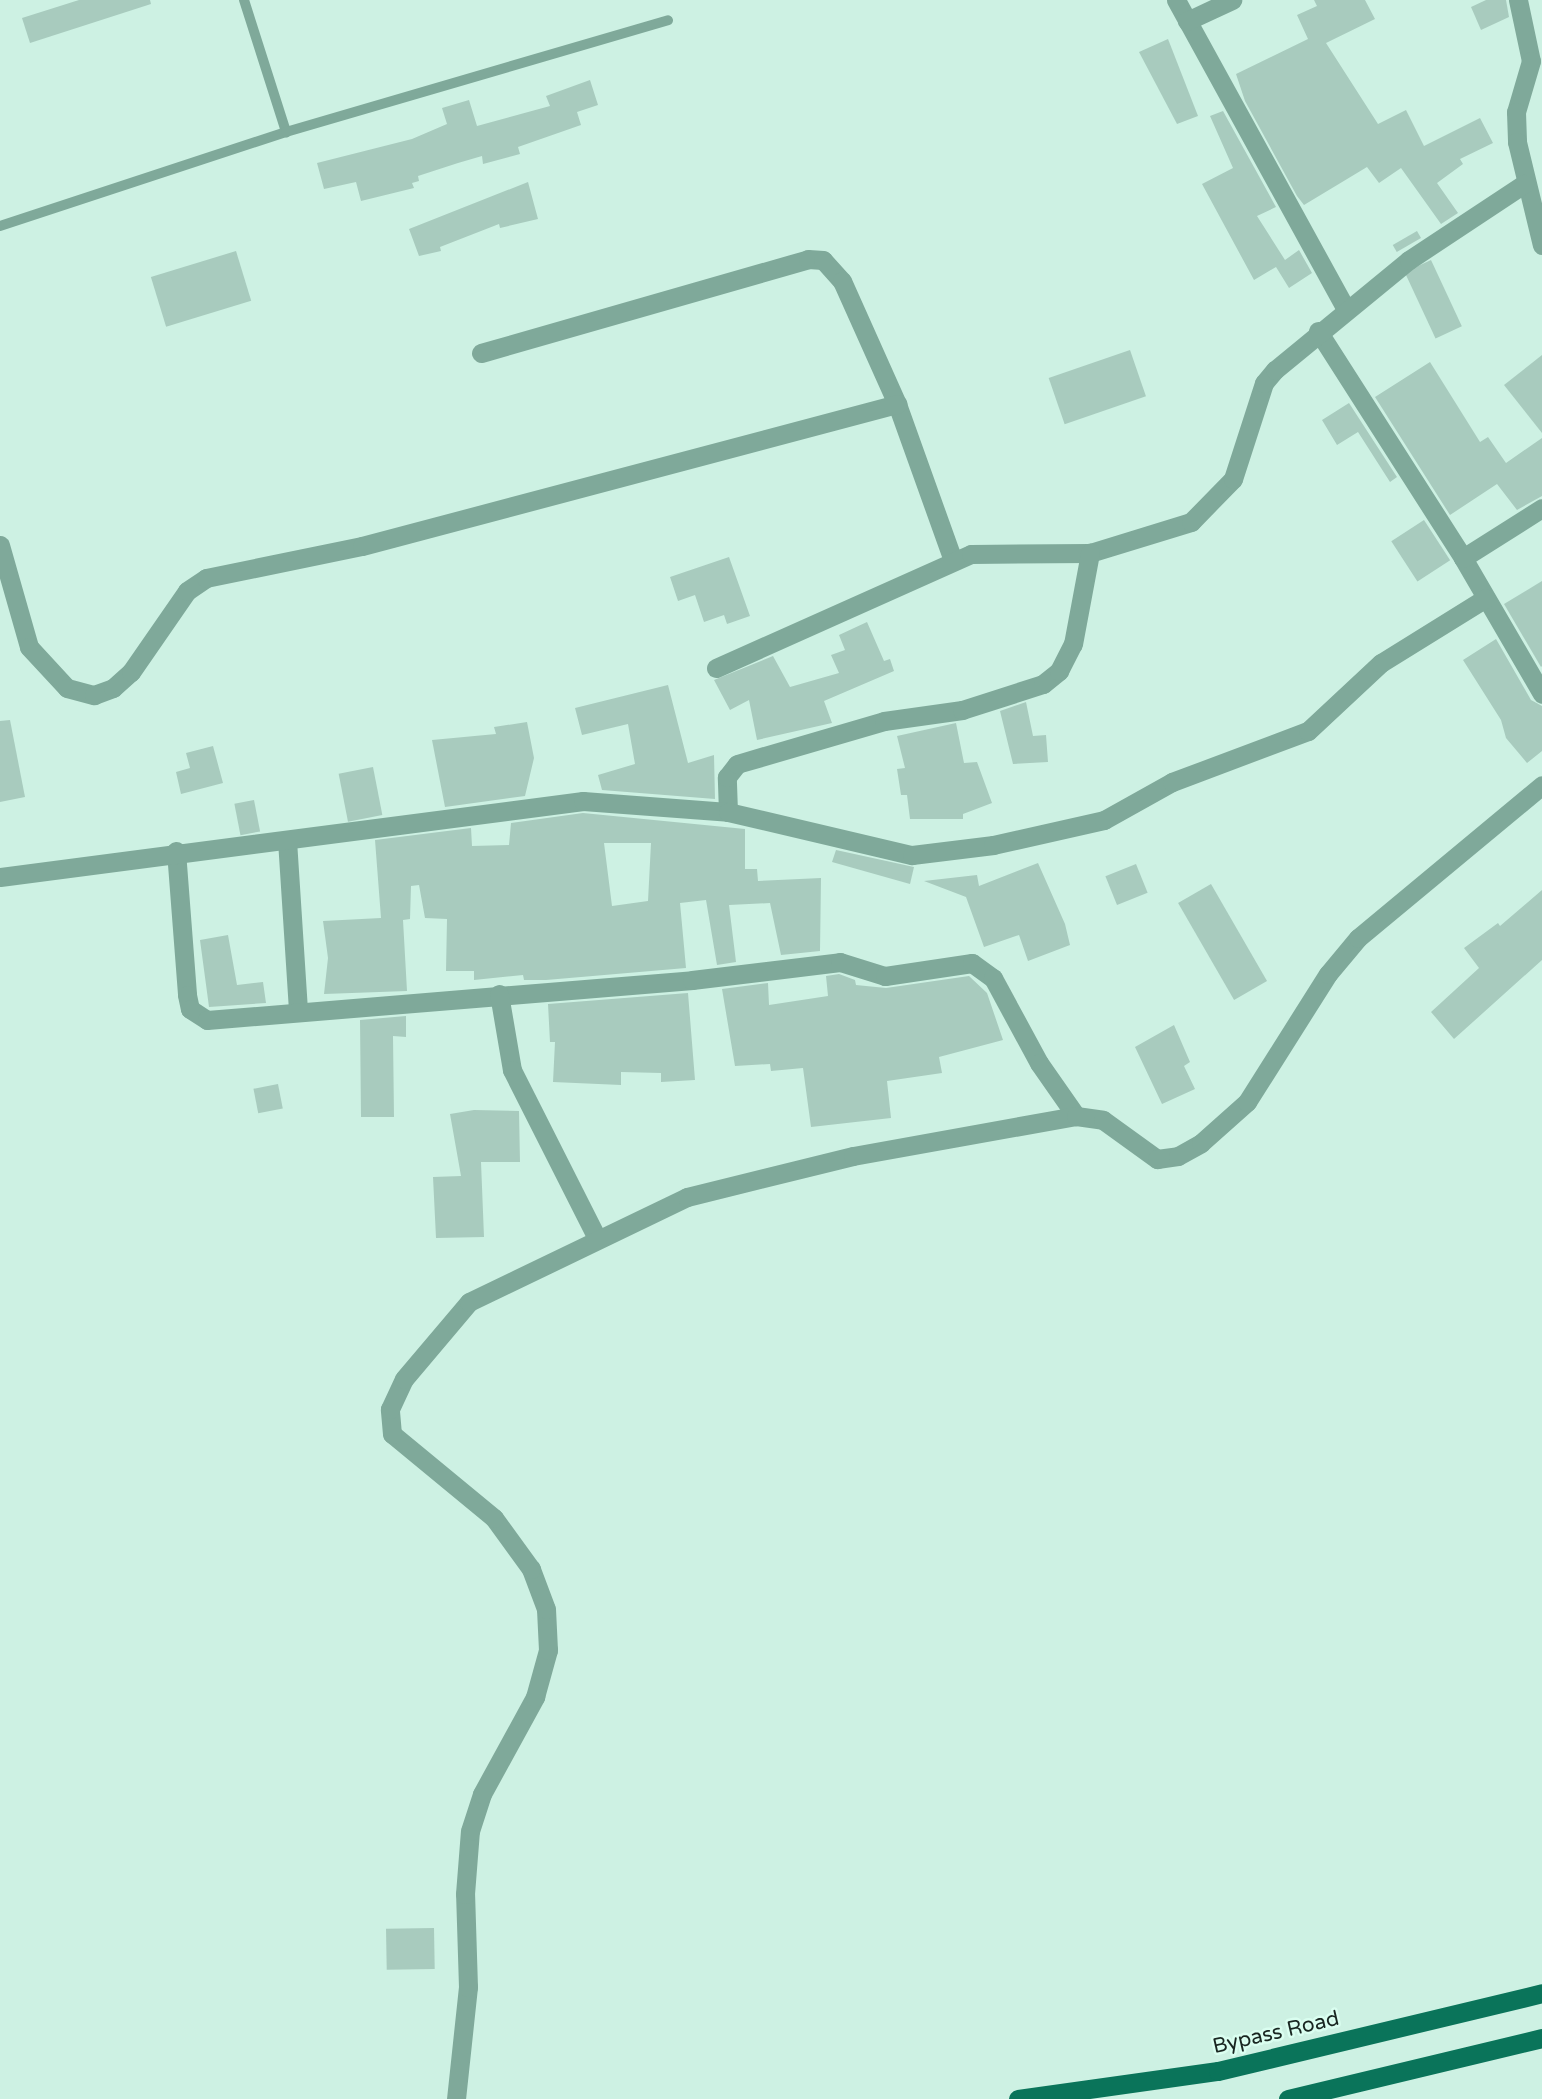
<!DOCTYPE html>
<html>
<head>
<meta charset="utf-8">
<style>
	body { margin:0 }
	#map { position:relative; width:1542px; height:2099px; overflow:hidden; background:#cdf1e3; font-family:"Varela Round",sans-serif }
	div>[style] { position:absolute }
	.building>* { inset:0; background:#a8cbbe; transform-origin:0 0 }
	.service>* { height:10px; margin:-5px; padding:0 5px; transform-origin:5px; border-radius:5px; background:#7fa99a }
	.minor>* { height:19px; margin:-9.5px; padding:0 9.5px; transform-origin:9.5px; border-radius:9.5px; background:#7fa99a }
	.primary>* { height:19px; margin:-9.5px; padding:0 9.5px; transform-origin:9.5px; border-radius:9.5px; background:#0a745a }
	span { translate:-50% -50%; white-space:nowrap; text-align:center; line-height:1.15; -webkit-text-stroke:5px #dafef0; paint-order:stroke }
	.street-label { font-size:21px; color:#192621 }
</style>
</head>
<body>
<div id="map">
	<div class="building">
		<i style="clip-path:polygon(79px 0,150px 0,151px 4px,30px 43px,22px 18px)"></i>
		<i style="clip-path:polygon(1314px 0,1365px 0,1375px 19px,1326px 43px,1378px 124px,1406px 110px,1424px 146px,1480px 118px,1493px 143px,1460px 159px,1463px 164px,1437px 183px,1458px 213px,1441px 224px,1401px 168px,1379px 183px,1367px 167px,1304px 205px,1297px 196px,1245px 101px,1236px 74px,1308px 39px,1297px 15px,1317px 6px)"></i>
		<i style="clip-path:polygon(1486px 0,1506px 0,1509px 17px,1481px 30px,1471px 7px)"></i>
		<i style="clip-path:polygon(1168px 39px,1198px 116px,1177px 124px,1139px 52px)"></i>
		<i style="clip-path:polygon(590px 80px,598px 105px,577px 112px,581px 125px,518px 147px,520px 154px,483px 164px,482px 156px,458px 163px,418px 176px,419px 181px,412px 183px,414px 188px,361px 201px,356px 182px,324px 189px,317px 163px,412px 139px,447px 124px,442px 108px,469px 100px,477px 126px,550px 106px,546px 96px)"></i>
		<i style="clip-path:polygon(1223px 111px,1276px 207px,1257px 216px,1285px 260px,1299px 250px,1312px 273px,1289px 288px,1276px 267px,1254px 280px,1202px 184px,1233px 168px,1210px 116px)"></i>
		<i style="clip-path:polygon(528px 182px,538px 219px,500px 228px,499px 224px,440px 247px,441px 251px,419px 256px,409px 229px)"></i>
		<i style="left:1417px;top:231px;width:8px;height:28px;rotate:60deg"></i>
		<i style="left:236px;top:251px;width:52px;height:89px;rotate:73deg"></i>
		<i style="left:1431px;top:260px;width:73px;height:29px;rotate:65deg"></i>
		<i style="left:1130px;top:350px;width:49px;height:86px;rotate:71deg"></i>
		<i style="clip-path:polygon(1542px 355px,1542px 433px,1504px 385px)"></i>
		<i style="clip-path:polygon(1430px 362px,1480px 442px,1488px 437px,1506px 463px,1542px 438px,1542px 496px,1517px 510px,1497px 484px,1450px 515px,1375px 397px)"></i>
		<i style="clip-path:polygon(1349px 403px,1397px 477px,1390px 482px,1358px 432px,1337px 445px,1322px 420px)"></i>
		<i style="left:1424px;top:520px;width:48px;height:39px;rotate:57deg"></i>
		<i style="clip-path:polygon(729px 557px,750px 616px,727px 624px,724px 615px,704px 622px,695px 595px,678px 601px,670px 577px)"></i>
		<i style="clip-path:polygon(1542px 581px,1542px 666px,1541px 667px,1504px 604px)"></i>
		<i style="clip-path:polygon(867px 622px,884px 661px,890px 659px,894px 671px,824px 701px,832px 723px,757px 740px,749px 700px,730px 710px,714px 680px,773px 656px,790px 687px,839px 673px,831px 655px,845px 650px,839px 635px)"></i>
		<i style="clip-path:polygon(1496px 639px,1531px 700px,1542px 706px,1542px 751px,1527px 763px,1506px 738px,1501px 720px,1463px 660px)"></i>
		<i style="clip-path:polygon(668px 685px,688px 763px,714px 755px,715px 799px,602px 790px,598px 775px,635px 764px,628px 724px,582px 735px,575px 708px)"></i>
		<i style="clip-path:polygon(1026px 702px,1033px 736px,1046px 735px,1048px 762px,1013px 764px,1000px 711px)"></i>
		<i style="clip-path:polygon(10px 720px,25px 797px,0 802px,0 721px)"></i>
		<i style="clip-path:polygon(527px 722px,534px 758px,525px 796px,445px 807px,432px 740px,496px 734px,494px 727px)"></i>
		<i style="clip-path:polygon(956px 723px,964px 763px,977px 762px,992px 803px,963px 814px,963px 819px,910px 819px,907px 795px,901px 795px,897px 769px,905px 768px,897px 736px)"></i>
		<i style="clip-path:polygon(213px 746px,223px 783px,181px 794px,176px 772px,190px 768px,186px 753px)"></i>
		<i style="left:373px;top:767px;width:49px;height:35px;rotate:79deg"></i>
		<i style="left:254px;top:800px;width:32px;height:20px;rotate:79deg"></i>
		<i style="clip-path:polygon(evenodd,583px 813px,745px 829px,745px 869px,757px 869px,758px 881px,821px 878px,820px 951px,781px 955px,770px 903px,729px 905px,736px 962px,717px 965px,706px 900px,680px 903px,686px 968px,546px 980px,524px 980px,523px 975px,474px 980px,474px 971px,446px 971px,447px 919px,425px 918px,419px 885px,411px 886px,410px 919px,403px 920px,407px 991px,324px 994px,328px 958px,323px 921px,381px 918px,375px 840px,471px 828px,472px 846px,509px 845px,511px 823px,583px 813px,604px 843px,651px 843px,648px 901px,612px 906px,604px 843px)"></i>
		<i style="clip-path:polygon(836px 850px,914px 867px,910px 884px,832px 862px)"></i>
		<i style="clip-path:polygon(1038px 863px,1065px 924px,1070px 945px,1028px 961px,1019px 935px,984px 947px,966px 897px,924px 881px,977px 875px,979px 886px)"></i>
		<i style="left:1136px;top:864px;width:31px;height:33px;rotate:68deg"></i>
		<i style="left:1211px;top:884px;width:112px;height:38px;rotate:60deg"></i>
		<i style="clip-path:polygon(1542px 890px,1542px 960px,1454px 1039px,1431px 1012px,1479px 968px,1464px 948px,1498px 923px,1500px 926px)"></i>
		<i style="clip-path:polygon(228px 935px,237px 985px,263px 982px,266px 1003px,209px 1007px,200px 940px)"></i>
		<i style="clip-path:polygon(839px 974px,855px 980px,856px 985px,886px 988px,969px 976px,987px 993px,1003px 1040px,939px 1057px,942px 1073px,887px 1081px,891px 1118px,811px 1127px,803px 1068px,771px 1071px,770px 1064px,735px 1066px,722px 989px,768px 983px,769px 1005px,828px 996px,826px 976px)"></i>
		<i style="clip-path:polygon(688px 993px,695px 1080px,661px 1082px,661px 1073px,621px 1072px,621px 1085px,553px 1082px,555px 1042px,550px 1042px,548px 1004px)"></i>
		<i style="clip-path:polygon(406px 1016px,406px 1037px,393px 1036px,394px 1117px,361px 1117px,360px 1020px)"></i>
		<i style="clip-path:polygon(1174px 1025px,1190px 1062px,1184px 1066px,1195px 1089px,1162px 1104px,1135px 1047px)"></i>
		<i style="left:278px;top:1084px;width:25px;height:25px;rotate:79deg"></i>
		<i style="clip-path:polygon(474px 1110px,519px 1111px,520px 1162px,481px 1162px,484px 1237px,436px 1238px,433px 1177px,461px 1176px,450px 1114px)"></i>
		<i style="left:434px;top:1928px;width:41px;height:48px;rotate:89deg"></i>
	</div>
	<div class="service">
		<i style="left:244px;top:0;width:139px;rotate:72.3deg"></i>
		<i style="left:0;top:226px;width:301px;rotate:-18.2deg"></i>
		<i style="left:286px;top:132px;width:398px;rotate:-16.3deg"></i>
	</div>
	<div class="minor">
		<i style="left:1176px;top:0;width:351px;rotate:61.2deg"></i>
		<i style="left:1518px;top:0;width:62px;rotate:78deg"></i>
		<i style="left:1531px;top:61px;width:53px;rotate:106.4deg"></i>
		<i style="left:1516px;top:112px;width:30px;rotate:88deg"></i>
		<i style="left:1517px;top:142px;width:106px;rotate:76.4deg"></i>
		<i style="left:1187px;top:21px;width:50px;rotate:-25deg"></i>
		<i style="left:1318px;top:331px;width:269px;rotate:57.4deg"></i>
		<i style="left:1463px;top:558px;width:157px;rotate:59.8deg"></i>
		<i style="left:481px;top:353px;width:340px;rotate:-16deg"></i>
		<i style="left:808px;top:259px;width:15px;rotate:4deg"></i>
		<i style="left:823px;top:260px;width:28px;rotate:48deg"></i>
		<i style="left:842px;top:281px;width:135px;rotate:65.9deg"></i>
		<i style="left:897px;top:404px;width:166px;rotate:70.3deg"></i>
		<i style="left:0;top:545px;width:106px;rotate:74.1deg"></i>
		<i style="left:29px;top:647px;width:56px;rotate:47.2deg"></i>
		<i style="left:67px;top:688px;width:28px;rotate:15deg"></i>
		<i style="left:94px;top:695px;width:20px;rotate:-20deg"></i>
		<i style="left:113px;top:688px;width:24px;rotate:-42deg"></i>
		<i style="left:131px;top:672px;width:98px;rotate:-55.3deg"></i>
		<i style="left:187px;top:591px;width:23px;rotate:-34deg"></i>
		<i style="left:206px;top:578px;width:159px;rotate:-11.6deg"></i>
		<i style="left:362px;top:546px;width:554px;rotate:-14.86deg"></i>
		<i style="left:1463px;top:558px;width:93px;rotate:-32.3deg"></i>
		<i style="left:716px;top:668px;width:279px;rotate:-24.1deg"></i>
		<i style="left:971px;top:554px;width:119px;rotate:-0.5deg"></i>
		<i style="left:1090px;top:553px;width:106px;rotate:-17.1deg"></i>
		<i style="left:1191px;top:522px;width:60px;rotate:-45.7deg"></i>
		<i style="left:1233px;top:479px;width:101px;rotate:-72.1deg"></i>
		<i style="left:1264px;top:383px;width:17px;rotate:-50deg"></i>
		<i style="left:1275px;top:370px;width:173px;rotate:-39.4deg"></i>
		<i style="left:1409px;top:260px;width:138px;rotate:-33.5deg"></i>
		<i style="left:728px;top:812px;width:35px;rotate:-92deg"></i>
		<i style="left:727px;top:777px;width:16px;rotate:-52deg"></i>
		<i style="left:737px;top:764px;width:153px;rotate:-16.3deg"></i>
		<i style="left:884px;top:721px;width:79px;rotate:-8deg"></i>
		<i style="left:962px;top:710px;width:85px;rotate:-17.8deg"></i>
		<i style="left:1043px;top:684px;width:21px;rotate:-39deg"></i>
		<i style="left:1059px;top:671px;width:30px;rotate:-63deg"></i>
		<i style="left:1073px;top:644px;width:93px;rotate:-79.4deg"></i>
		<i style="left:287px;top:840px;width:170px;rotate:86.3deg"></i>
		<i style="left:176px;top:851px;width:144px;rotate:85.6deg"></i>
		<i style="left:187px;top:995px;width:14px;rotate:78deg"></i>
		<i style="left:190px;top:1009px;width:20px;rotate:33deg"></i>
		<i style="left:207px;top:1020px;width:487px;rotate:-4.7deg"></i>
		<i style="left:692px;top:980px;width:149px;rotate:-6.9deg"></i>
		<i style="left:840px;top:962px;width:47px;rotate:17.3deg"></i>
		<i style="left:885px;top:976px;width:88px;rotate:-8.5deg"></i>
		<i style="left:972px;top:963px;width:26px;rotate:36deg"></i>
		<i style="left:993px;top:978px;width:97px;rotate:61.6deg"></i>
		<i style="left:1039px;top:1063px;width:65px;rotate:55.1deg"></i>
		<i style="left:0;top:877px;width:588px;rotate:-7.43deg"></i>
		<i style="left:583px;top:801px;width:145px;rotate:4.3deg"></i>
		<i style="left:728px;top:812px;width:189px;rotate:13.2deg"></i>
		<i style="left:912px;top:855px;width:82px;rotate:-7deg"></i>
		<i style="left:993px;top:845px;width:114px;rotate:-12.7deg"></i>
		<i style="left:1104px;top:820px;width:78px;rotate:-29.2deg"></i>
		<i style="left:1172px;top:782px;width:145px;rotate:-20.6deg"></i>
		<i style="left:1308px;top:731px;width:100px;rotate:-43deg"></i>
		<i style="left:1381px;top:663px;width:123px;rotate:-31.8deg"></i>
		<i style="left:499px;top:994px;width:77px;rotate:80.3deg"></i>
		<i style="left:512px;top:1070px;width:188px;rotate:63.2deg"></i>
		<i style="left:456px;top:2099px;width:113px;rotate:-83.9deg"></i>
		<i style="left:468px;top:1987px;width:93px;rotate:-91.8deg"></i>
		<i style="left:465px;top:1894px;width:63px;rotate:-85.5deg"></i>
		<i style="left:470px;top:1831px;width:39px;rotate:-72deg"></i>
		<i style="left:482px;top:1794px;width:111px;rotate:-61.3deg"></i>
		<i style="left:535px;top:1697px;width:49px;rotate:-74.5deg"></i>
		<i style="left:548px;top:1650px;width:41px;rotate:-92.8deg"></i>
		<i style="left:546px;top:1609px;width:43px;rotate:-110.6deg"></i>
		<i style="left:531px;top:1569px;width:63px;rotate:-126deg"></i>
		<i style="left:494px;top:1518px;width:132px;rotate:-140.5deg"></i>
		<i style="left:392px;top:1434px;width:25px;rotate:-95deg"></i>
		<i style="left:390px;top:1409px;width:33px;rotate:-65deg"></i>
		<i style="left:404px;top:1379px;width:101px;rotate:-49.8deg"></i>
		<i style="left:469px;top:1302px;width:242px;rotate:-25.7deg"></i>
		<i style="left:687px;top:1197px;width:171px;rotate:-13.9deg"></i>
		<i style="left:853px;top:1156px;width:227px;rotate:-10.2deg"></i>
		<i style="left:1076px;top:1116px;width:27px;rotate:8deg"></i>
		<i style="left:1103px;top:1120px;width:67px;rotate:35.8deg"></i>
		<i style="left:1157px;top:1159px;width:21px;rotate:-8deg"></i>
		<i style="left:1178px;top:1156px;width:26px;rotate:-29deg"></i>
		<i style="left:1201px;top:1143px;width:62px;rotate:-41.7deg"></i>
		<i style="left:1247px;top:1102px;width:151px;rotate:-57.7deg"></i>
		<i style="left:1328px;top:974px;width:47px;rotate:-50.2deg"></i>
		<i style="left:1358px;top:938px;width:239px;rotate:-39.7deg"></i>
	</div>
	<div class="primary">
		<i style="left:1018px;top:2099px;width:202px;rotate:-8deg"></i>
		<i style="left:1218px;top:2071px;width:333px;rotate:-13.5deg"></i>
		<i style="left:1288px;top:2099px;width:261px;rotate:-13.5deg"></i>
	</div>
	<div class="street-label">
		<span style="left:1276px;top:2033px;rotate:-13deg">Bypass Road</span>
	</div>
</div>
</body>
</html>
